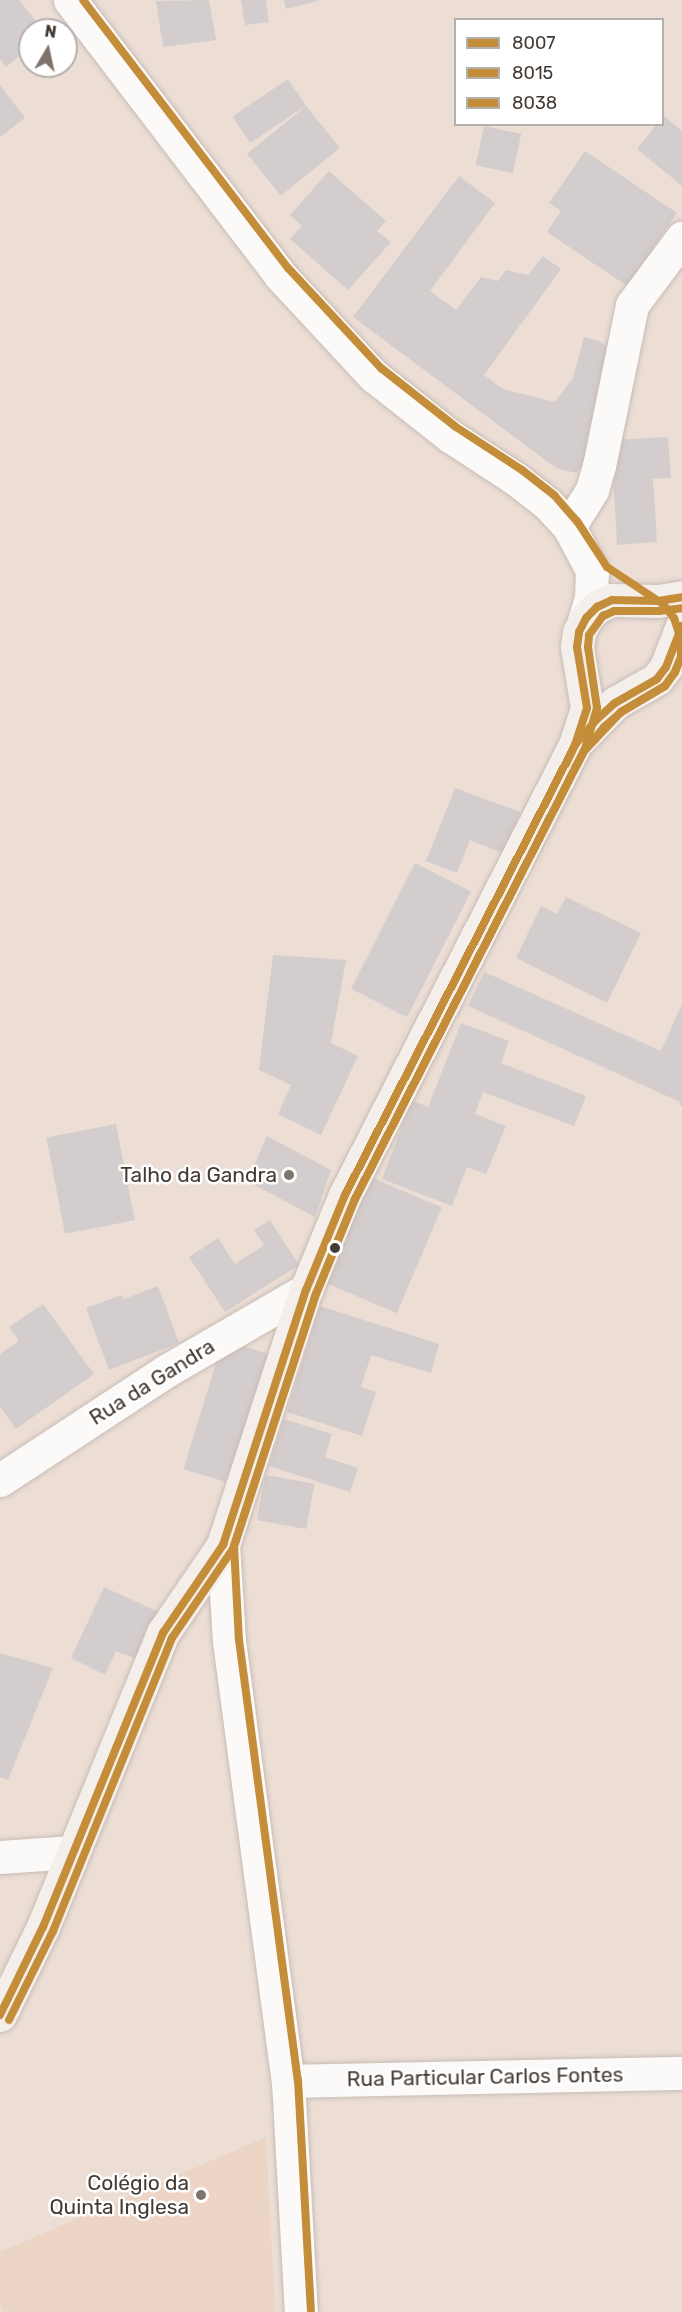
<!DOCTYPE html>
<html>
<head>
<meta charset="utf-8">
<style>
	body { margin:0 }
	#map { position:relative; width:682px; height:2312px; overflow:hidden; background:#ecded5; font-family:Rubik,sans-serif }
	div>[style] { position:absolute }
	.built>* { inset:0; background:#edd5c6 }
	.building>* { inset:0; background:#d4cdcd; transform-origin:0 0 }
	.roads { filter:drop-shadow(0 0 2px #c7bcb6) drop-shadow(0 0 2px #c7bcb6) }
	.minor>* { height:33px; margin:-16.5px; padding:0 16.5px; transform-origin:16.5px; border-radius:16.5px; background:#fcfaf9 }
	.major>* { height:33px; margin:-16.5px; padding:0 16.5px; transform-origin:16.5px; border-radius:16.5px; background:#f5efec }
	.bus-1>* { height:8px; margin:-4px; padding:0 4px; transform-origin:4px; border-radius:4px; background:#c48d39 }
	.bus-2>* { height:8px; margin:-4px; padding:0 4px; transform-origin:4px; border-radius:4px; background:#c48d39 }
	.bus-3>* { height:8px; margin:-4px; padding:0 4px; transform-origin:4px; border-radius:4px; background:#c48d39 }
	.dots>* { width:16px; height:16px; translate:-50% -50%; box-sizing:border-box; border:3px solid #fff; border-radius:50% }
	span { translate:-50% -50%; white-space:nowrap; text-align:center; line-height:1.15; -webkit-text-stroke:5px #fff; paint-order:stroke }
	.poi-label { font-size:21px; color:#443a34 }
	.right { translate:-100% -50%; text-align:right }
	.street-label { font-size:21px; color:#443a34 }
	.legend { position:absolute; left:454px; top:18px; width:210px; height:108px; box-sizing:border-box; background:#fff; border:2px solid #b4b0ae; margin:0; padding:8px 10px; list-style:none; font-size:18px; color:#443a34 }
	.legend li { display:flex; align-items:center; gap:12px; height:30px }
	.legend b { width:30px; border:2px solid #b4b0ae }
	.north { position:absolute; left:18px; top:18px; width:60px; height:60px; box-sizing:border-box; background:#fff; border:2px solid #b4b0ae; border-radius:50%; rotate:9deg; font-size:16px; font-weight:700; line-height:24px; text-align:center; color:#443a34 }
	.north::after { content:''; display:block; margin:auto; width:21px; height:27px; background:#7f736c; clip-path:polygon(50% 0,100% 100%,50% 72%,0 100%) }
</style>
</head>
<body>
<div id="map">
	<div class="built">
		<i style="clip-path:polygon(266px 2137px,275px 2312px,4px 2312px,0 2303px,0 2252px)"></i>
	</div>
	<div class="building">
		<i style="clip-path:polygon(0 0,19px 0,43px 30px,30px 30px,30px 47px,6px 67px,0 59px)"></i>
		<i style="clip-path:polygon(209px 0,216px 40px,163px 47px,156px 1px)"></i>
		<i style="clip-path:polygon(241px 0,266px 0,269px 22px,245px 25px)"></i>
		<i style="clip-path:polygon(284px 0,318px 0,318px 1px,286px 9px)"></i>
		<i style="left:288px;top:79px;width:32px;height:67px;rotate:56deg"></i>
		<i style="clip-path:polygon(0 85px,25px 118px,0 137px)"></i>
		<i style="left:306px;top:106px;width:54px;height:76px;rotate:51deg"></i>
		<i style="clip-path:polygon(664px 116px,682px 131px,682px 186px,637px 149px,657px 124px,662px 124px)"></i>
		<i style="left:484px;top:126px;width:38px;height:40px;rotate:12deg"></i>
		<i style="clip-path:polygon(585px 151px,677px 213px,627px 286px,547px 232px,561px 211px,549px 203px)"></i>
		<i style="clip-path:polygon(329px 171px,386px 221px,377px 231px,391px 242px,348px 290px,290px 239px,302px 226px,290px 215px)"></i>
		<i style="clip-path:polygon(459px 176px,495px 203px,430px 291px,456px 310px,481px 277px,498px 281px,506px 270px,528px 275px,543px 256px,561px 269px,484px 375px,503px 389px,555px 402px,573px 378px,584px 337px,599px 341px,616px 354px,591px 454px,576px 473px,556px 468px,353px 317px)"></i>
		<i style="clip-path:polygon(668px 437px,671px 478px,653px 479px,657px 542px,617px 545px,611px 440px)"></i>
		<i style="clip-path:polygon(455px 788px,520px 812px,504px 854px,470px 840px,457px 873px,426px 861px)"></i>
		<i style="left:415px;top:863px;width:63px;height:141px;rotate:27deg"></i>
		<i style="clip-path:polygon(566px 897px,641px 933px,607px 1003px,516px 958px,541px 906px,557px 914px)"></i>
		<i style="clip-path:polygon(273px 955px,346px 960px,331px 1043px,358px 1056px,321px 1135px,278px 1114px,291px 1085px,259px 1070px)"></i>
		<i style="clip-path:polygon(484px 972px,661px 1051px,682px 1004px,682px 1106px,679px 1105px,680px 1102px,468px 1006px)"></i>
		<i style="clip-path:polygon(461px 1023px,509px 1041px,501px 1063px,586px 1096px,574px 1126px,483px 1092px,475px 1114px,506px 1126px,486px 1174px,467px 1167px,452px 1206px,382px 1179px,412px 1100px,428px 1107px)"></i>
		<i style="left:116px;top:1124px;width:98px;height:71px;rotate:79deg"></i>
		<i style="clip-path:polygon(267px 1136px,331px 1170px,315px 1217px,247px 1181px)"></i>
		<i style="left:370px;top:1177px;width:78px;height:115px;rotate:23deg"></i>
		<i style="clip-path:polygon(270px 1220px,299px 1265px,225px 1312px,189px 1257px,218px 1238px,235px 1264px,264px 1245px,254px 1230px)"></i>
		<i style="clip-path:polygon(158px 1286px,179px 1343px,109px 1370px,86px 1308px,122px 1295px,124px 1299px)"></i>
		<i style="clip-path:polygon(43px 1304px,94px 1374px,16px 1429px,0 1407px,0 1354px,19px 1341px,9px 1327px)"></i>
		<i style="clip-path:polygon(320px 1306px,439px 1344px,431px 1373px,371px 1355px,361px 1387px,376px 1392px,362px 1436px,287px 1412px)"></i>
		<i style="left:223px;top:1340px;width:47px;height:135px;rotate:17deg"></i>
		<i style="clip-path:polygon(284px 1419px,332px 1434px,325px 1457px,358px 1468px,350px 1492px,269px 1466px)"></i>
		<i style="left:265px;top:1475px;width:50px;height:46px;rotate:10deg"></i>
		<i style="clip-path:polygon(104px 1587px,163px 1614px,141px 1661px,116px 1651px,105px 1675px,71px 1658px)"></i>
		<i style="clip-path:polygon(0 1653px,53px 1668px,8px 1780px,0 1777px)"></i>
	</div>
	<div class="roads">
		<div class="minor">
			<i style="left:70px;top:0;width:346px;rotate:52.6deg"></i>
			<i style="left:280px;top:275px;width:138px;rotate:47.1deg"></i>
			<i style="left:374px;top:376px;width:97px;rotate:38.3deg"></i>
			<i style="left:450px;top:436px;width:79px;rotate:33.1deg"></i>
			<i style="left:516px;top:479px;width:39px;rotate:38deg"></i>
			<i style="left:547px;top:503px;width:33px;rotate:47deg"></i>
			<i style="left:569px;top:527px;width:49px;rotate:61.9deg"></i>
			<i style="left:592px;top:570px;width:28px;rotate:92deg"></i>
			<i style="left:591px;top:598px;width:27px;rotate:107deg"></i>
			<i style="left:569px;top:527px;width:44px;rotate:-58.1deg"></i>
			<i style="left:592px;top:490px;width:25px;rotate:-74deg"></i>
			<i style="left:599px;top:466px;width:164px;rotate:-78.4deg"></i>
			<i style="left:632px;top:305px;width:84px;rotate:-53.3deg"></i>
			<i style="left:0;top:1480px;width:199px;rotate:-33.3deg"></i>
			<i style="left:166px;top:1371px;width:162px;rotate:-30.1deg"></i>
			<i style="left:223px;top:1545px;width:96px;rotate:86.4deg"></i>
			<i style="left:229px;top:1641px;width:444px;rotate:82.4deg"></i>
			<i style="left:288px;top:2081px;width:231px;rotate:86.8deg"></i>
			<i style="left:0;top:1857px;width:73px;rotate:-3.9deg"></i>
			<i style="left:288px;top:2081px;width:394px;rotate:-1.2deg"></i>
		</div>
		<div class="major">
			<i style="left:580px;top:739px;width:50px;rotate:-45.8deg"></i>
			<i style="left:615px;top:703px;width:48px;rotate:-29.7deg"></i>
			<i style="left:657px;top:679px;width:15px;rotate:-53deg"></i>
			<i style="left:666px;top:667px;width:44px;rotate:-68.7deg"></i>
			<i style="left:0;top:2015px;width:98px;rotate:-64deg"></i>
			<i style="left:43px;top:1927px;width:318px;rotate:-67.8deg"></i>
			<i style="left:163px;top:1633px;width:107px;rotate:-55.7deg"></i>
			<i style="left:223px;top:1545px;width:268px;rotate:-72deg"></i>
			<i style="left:306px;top:1290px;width:103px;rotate:-67.7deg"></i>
			<i style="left:345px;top:1195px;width:505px;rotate:-62.93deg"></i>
			<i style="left:575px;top:745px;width:39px;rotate:-72deg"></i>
			<i style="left:587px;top:708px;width:62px;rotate:-99.3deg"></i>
			<i style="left:577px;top:647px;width:15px;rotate:-82deg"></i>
			<i style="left:579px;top:632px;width:16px;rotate:-63deg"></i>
			<i style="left:586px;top:618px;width:16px;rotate:-45deg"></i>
			<i style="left:597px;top:607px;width:17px;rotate:-25deg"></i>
			<i style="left:612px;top:600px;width:46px;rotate:1.2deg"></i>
			<i style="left:658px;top:601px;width:24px;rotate:-9deg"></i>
		</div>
	</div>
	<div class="bus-1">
		<i style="left:566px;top:764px;width:21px;rotate:-65deg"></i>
		<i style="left:575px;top:745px;width:33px;rotate:-50deg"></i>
		<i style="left:596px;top:720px;width:25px;rotate:-42deg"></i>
		<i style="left:615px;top:703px;width:48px;rotate:-29.7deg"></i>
		<i style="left:657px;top:679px;width:15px;rotate:-53deg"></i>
		<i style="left:666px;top:667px;width:44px;rotate:-68.7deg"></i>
		<i style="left:0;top:2015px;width:98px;rotate:-64deg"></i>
		<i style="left:43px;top:1927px;width:318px;rotate:-67.8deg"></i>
		<i style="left:163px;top:1633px;width:107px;rotate:-55.7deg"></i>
		<i style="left:223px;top:1545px;width:268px;rotate:-72deg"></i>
		<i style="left:306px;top:1290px;width:103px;rotate:-67.7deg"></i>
		<i style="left:345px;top:1195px;width:505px;rotate:-62.93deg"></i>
		<i style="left:575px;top:745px;width:39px;rotate:-72deg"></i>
		<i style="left:587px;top:708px;width:62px;rotate:-99.3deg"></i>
		<i style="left:577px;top:647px;width:15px;rotate:-82deg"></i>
		<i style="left:579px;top:632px;width:16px;rotate:-63deg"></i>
		<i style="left:586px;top:618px;width:16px;rotate:-45deg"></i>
		<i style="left:597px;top:607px;width:17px;rotate:-25deg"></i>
		<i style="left:612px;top:600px;width:46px;rotate:1.2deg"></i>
		<i style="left:658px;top:601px;width:24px;rotate:-9deg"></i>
	</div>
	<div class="bus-2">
		<i style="left:575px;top:768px;width:19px;rotate:-62deg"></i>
		<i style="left:584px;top:751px;width:31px;rotate:-50deg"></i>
		<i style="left:604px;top:727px;width:23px;rotate:-41deg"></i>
		<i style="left:621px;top:712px;width:51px;rotate:-30.6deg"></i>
		<i style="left:665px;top:686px;width:17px;rotate:-54deg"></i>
		<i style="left:675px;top:672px;width:18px;rotate:-68deg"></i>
		<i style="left:9px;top:2020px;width:99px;rotate:-63.7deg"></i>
		<i style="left:53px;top:1931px;width:316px;rotate:-67.9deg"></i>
		<i style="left:172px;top:1638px;width:108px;rotate:-55.6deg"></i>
		<i style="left:233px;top:1549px;width:268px;rotate:-72deg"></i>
		<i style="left:316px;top:1294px;width:103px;rotate:-67.7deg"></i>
		<i style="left:355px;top:1199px;width:505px;rotate:-62.93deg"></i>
		<i style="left:585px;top:749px;width:43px;rotate:-73.7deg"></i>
		<i style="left:597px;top:708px;width:62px;rotate:-98.4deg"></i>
		<i style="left:588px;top:647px;width:12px;rotate:-85deg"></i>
		<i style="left:589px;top:635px;width:24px;rotate:-54deg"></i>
		<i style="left:603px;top:616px;width:12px;rotate:-24deg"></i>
		<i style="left:614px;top:611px;width:45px"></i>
		<i style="left:659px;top:611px;width:23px;rotate:-7deg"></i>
	</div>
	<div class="bus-3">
		<i style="left:83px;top:0;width:337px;rotate:52.6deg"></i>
		<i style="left:288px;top:268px;width:137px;rotate:47.1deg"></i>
		<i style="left:381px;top:368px;width:95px;rotate:38.2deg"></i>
		<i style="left:456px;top:427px;width:79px;rotate:33.1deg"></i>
		<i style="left:522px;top:470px;width:41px;rotate:38deg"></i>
		<i style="left:554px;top:495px;width:35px;rotate:49deg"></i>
		<i style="left:577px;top:521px;width:55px;rotate:56.9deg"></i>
		<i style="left:607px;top:567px;width:67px;rotate:33.5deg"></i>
		<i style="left:663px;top:604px;width:18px;rotate:52deg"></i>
		<i style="left:674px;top:618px;width:19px;rotate:72deg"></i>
		<i style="left:680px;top:636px;width:21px;rotate:87deg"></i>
		<i style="left:681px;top:657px;width:16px;rotate:112deg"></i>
		<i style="left:675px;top:672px;width:17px;rotate:126deg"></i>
		<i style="left:665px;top:686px;width:51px;rotate:149.4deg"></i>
		<i style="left:621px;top:712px;width:54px;rotate:133.5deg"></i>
		<i style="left:584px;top:751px;width:503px;rotate:117.07deg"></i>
		<i style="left:355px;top:1199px;width:103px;rotate:112.3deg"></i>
		<i style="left:316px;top:1294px;width:265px;rotate:108deg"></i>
		<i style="left:234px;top:1546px;width:94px;rotate:87deg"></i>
		<i style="left:239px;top:1640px;width:444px;rotate:82.4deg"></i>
		<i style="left:298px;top:2080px;width:231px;rotate:86.8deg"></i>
	</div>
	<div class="dots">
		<i style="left:289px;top:1175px;background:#7f736c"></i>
		<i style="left:335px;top:1248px;background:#443a34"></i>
		<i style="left:201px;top:2195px;background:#7f736c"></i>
	</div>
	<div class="poi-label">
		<span class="right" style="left:277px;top:1175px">Talho da Gandra</span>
		<span class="right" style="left:189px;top:2195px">Colégio da<br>Quinta Inglesa</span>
	</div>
	<div class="street-label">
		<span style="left:152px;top:1382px;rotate:-32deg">Rua da Gandra</span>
		<span style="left:485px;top:2077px;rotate:-1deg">Rua Particular Carlos Fontes</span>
	</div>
	<ul class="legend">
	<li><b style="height:8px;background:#c48d39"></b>8007</li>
	<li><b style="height:8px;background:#c48d39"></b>8015</li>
	<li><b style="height:8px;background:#c48d39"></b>8038</li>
	</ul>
	<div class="north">N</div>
</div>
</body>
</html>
